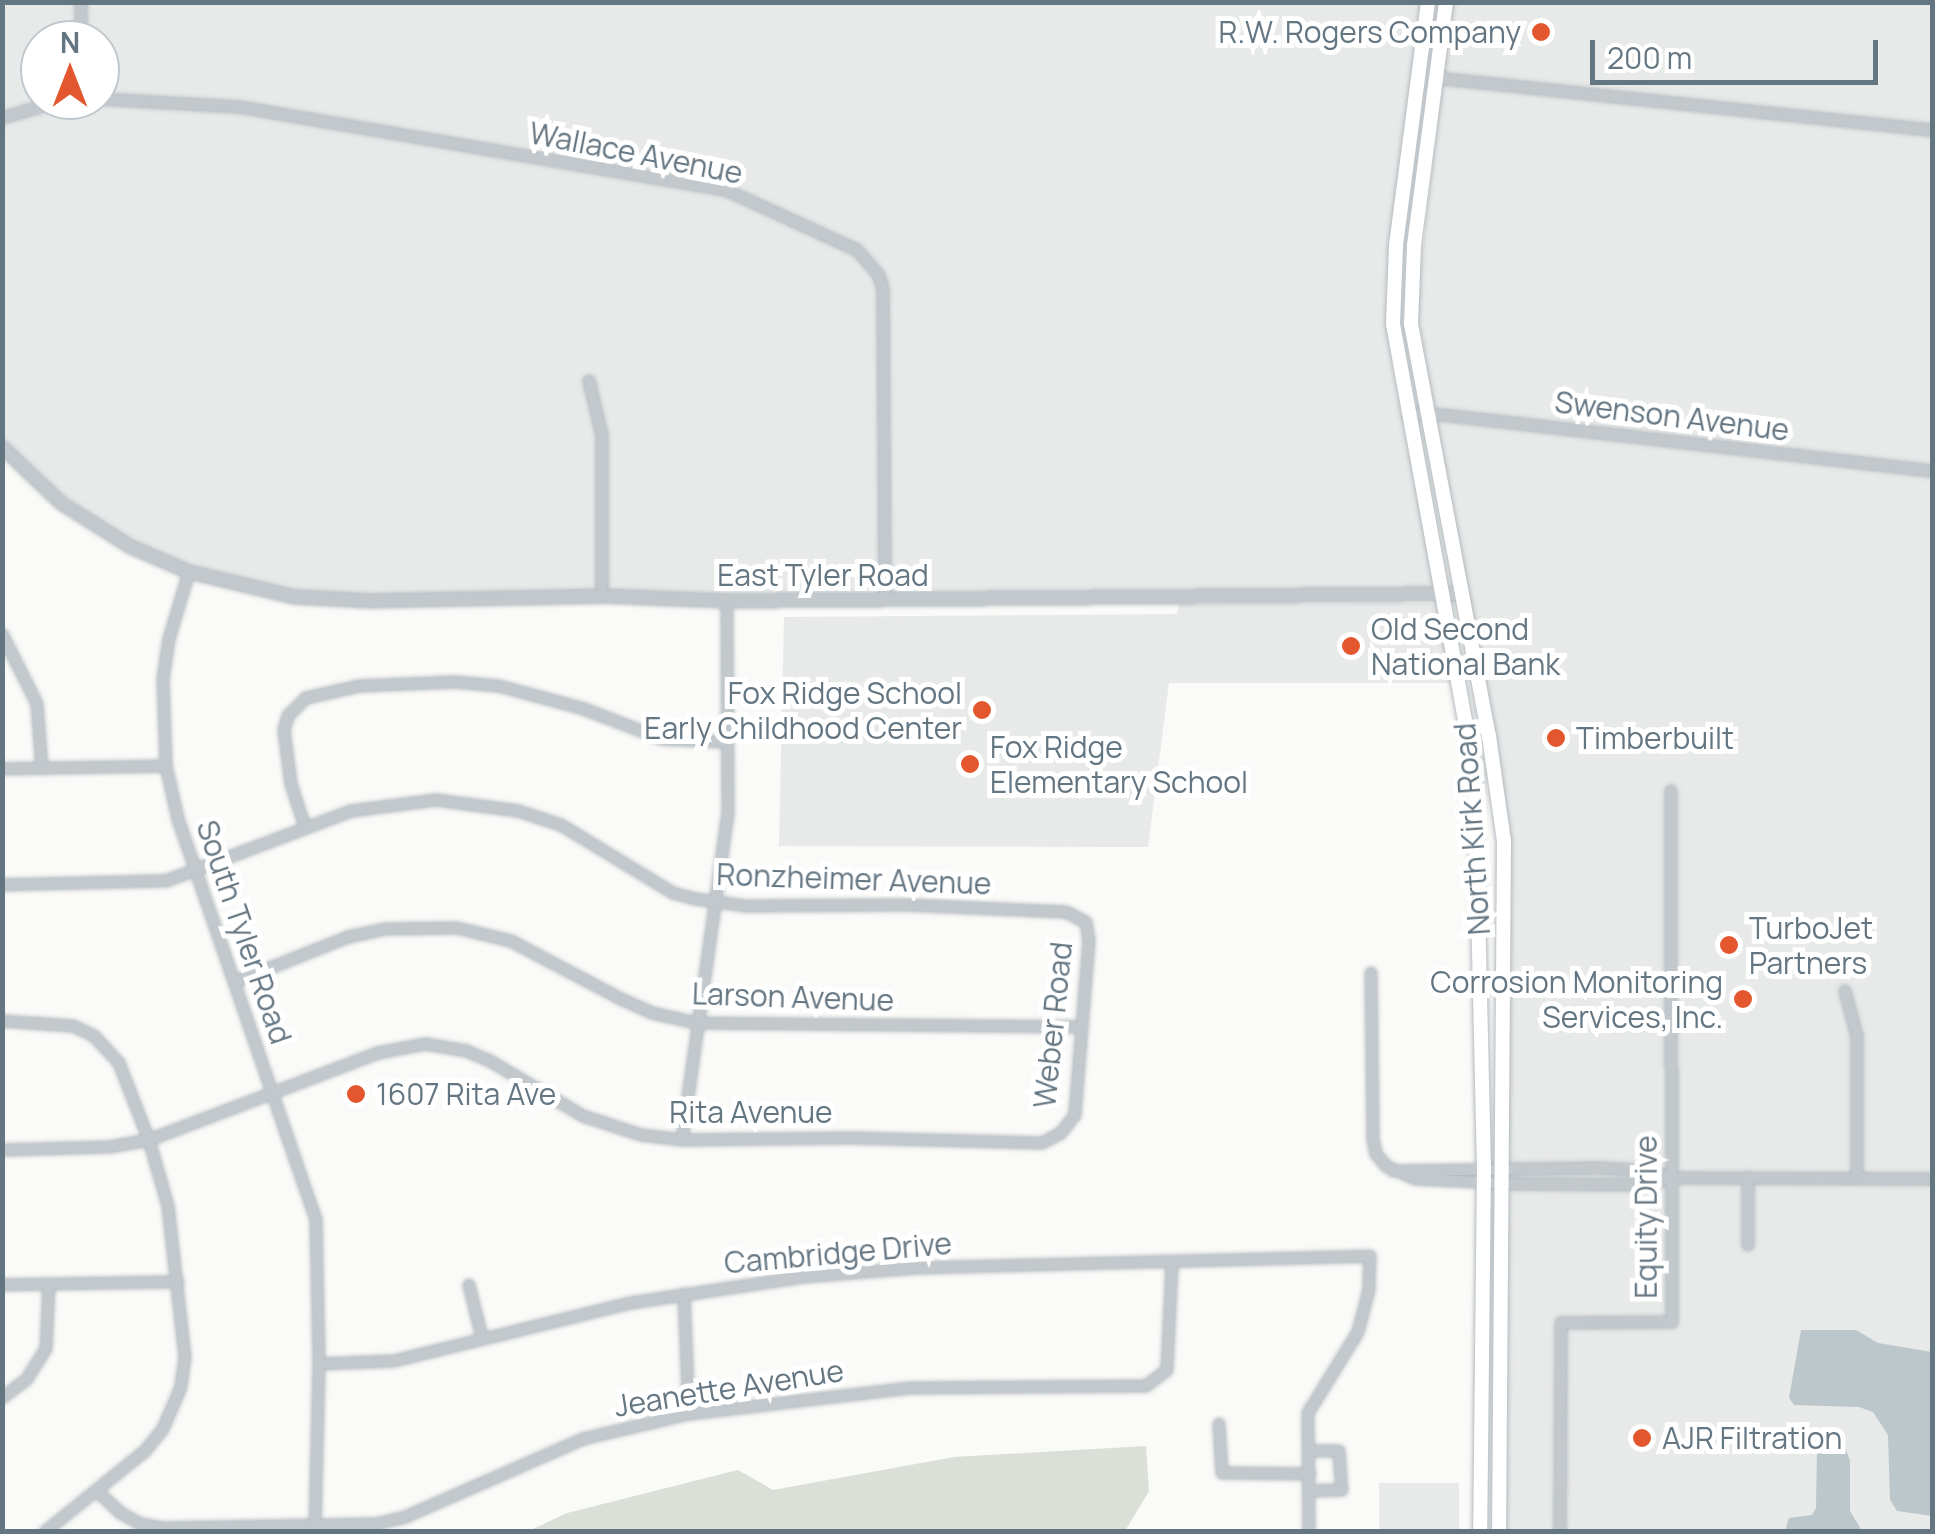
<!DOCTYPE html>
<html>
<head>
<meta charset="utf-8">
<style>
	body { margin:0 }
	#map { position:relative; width:1935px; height:1534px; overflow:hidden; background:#fafaf8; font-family:Manrope,sans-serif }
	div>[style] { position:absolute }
	.built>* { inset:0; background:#e8e9e9; transform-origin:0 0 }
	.green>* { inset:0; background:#dadfd7 }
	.water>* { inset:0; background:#bbc7cb }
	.roads { filter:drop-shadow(0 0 2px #b3babf) drop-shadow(0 0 2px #b3babf) }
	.minor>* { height:10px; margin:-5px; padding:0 5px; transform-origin:5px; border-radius:5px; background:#c3c8cc }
	.tertiary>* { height:12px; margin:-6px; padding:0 6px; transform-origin:6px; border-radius:6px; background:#c3c8cc }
	.secondary>* { height:14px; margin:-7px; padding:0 7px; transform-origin:7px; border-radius:7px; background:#fff }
	.dots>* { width:28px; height:28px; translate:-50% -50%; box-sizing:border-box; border:5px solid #fff; border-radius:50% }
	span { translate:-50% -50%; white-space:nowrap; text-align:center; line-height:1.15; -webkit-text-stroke:10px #fff; paint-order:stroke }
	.poi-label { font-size:30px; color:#657683 }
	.right { translate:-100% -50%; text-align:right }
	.left { translate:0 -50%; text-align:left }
	.street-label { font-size:30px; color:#657683 }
	.frame { position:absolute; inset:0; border:5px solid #657683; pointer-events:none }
	.north { position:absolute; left:20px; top:20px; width:100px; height:100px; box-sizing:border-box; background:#fff; border:2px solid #c1c8cd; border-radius:50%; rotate:0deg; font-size:28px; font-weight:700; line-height:40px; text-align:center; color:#657683 }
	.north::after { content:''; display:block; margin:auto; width:35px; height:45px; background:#e4572e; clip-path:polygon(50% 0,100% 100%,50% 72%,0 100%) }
	.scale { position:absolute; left:1590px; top:40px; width:288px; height:45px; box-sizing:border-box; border:5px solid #657683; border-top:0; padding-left:12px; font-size:30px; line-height:35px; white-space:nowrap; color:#657683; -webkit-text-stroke:8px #fff; paint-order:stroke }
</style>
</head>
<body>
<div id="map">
	<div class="built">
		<i style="clip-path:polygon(evenodd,2px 3px,1423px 3px,1386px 298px,1393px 371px,1436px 592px,374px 597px,287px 589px,191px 567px,136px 545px,49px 486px,3px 440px,2px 3px,40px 40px,100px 40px,100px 100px,40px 100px,40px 40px)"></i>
		<i style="clip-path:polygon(1452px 3px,1932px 3px,1932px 466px,1430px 409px,1416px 304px)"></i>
		<i style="clip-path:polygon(1431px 419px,1932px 476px,1932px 1531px,1507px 1531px,1510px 905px)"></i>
		<i style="clip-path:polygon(1440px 603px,1455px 683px,1169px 683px,1148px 847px,779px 846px,784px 617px,1177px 614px,1179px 604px)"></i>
		<i style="left:1379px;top:1483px;width:80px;height:48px"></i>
	</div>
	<div class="green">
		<i style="clip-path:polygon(1146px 1446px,1149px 1491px,1125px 1531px,529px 1531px,567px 1513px,738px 1470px,773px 1490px,954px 1457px)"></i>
	</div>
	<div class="water">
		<i style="clip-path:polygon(1801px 1330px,1856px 1330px,1878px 1343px,1932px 1352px,1932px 1516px,1897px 1511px,1890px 1500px,1888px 1435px,1873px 1412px,1859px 1407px,1794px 1405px,1789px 1398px)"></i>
		<i style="clip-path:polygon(1845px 1447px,1850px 1461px,1850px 1511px,1862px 1531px,1785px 1531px,1789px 1518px,1812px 1515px,1816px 1508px,1817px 1449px)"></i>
	</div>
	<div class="roads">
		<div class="minor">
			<i style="left:81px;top:40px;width:38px;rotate:-90deg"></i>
			<i style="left:1436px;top:78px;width:499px;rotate:6deg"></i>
			<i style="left:100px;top:99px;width:139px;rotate:3.3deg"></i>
			<i style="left:239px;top:107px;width:496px;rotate:9.7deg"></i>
			<i style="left:728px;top:191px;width:142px;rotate:24.6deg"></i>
			<i style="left:857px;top:250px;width:33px;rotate:49deg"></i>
			<i style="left:879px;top:275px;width:16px;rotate:75deg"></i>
			<i style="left:883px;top:290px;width:310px;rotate:89.6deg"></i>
			<i style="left:2px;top:118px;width:65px;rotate:-16.2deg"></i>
			<i style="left:589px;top:381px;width:56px;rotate:76.5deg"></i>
			<i style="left:602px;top:435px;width:161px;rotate:90deg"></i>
			<i style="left:1407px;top:416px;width:18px;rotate:-9deg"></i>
			<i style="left:1425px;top:413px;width:510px;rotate:6.53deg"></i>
			<i style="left:189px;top:572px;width:70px;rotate:106.6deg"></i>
			<i style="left:169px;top:639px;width:40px;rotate:98.5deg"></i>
			<i style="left:163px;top:679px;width:87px;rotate:88deg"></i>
			<i style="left:166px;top:766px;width:54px;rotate:77.2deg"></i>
			<i style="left:178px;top:819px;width:423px;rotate:71deg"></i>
			<i style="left:316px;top:1219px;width:145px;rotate:88.8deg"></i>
			<i style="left:319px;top:1364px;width:168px;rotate:91.4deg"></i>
			<i style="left:2px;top:634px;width:78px;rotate:63.4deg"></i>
			<i style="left:37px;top:704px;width:65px;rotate:85.6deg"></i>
			<i style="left:2px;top:769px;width:164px;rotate:-1deg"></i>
			<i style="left:305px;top:827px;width:45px;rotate:-108deg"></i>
			<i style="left:291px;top:784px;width:54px;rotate:-97.4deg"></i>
			<i style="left:284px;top:730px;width:15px;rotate:-74deg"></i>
			<i style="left:288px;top:716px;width:25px;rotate:-45deg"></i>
			<i style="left:306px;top:698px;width:54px;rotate:-12.8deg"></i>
			<i style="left:359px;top:686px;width:96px;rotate:-2.4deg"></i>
			<i style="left:455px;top:682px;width:44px;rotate:5.2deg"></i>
			<i style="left:499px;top:686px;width:88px;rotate:15.1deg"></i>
			<i style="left:584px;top:709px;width:84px;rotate:21deg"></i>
			<i style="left:662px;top:739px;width:65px;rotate:2.6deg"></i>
			<i style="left:2px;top:885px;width:164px;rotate:-1.4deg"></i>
			<i style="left:166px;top:881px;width:198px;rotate:-20.7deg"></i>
			<i style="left:351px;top:811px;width:86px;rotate:-7.4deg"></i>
			<i style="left:436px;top:800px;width:83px;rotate:7.6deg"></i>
			<i style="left:518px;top:811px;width:45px;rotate:18deg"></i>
			<i style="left:561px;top:825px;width:131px;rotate:31.3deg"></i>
			<i style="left:673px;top:893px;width:24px;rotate:15deg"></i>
			<i style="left:696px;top:899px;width:49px;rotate:8.1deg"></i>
			<i style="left:745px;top:906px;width:161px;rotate:-0.4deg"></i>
			<i style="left:906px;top:905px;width:160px;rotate:2.5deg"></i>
			<i style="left:1066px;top:912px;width:22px;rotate:27deg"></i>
			<i style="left:1086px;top:922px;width:18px;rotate:81deg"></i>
			<i style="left:1089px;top:940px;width:176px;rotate:94.6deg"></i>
			<i style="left:1075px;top:1115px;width:23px;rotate:128deg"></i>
			<i style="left:1061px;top:1133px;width:21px;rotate:152deg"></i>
			<i style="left:1042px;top:1143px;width:190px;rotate:-178.5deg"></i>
			<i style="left:852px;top:1138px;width:170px;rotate:179.3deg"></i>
			<i style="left:682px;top:1140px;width:41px;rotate:-173deg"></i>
			<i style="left:641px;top:1135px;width:61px;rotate:-161.9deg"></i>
			<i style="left:583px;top:1116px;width:108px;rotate:-149.4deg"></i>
			<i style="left:490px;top:1061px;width:25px;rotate:-157deg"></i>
			<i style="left:467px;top:1051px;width:43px;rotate:-170.5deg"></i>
			<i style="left:425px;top:1044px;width:48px;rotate:169.2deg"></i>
			<i style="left:378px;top:1053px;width:245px;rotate:159.2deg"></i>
			<i style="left:149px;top:1140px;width:39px;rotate:170deg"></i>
			<i style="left:111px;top:1147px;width:109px;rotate:178.4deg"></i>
			<i style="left:1371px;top:973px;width:166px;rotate:89.3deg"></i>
			<i style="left:1373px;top:1139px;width:15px;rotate:79deg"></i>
			<i style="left:1376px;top:1154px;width:16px;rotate:50deg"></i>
			<i style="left:1386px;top:1166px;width:32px;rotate:24deg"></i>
			<i style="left:1415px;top:1179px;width:105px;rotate:2.7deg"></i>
			<i style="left:1520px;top:1184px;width:131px;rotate:0.4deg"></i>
			<i style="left:1651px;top:1185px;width:19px;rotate:-21deg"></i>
			<i style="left:235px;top:982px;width:122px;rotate:-21.7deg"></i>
			<i style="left:348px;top:937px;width:39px;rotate:-12deg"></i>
			<i style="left:386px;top:929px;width:71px;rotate:-0.8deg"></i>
			<i style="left:457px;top:928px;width:56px;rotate:13.5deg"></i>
			<i style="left:511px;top:941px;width:124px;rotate:27.8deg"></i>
			<i style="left:621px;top:999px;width:34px;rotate:24deg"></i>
			<i style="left:652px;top:1013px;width:45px;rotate:12.8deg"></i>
			<i style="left:696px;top:1023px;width:384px;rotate:0.6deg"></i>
			<i style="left:1845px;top:991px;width:47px;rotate:75.1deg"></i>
			<i style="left:1857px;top:1036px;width:140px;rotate:90deg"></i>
			<i style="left:2px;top:1021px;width:71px;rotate:4deg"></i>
			<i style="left:73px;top:1026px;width:23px;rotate:25deg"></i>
			<i style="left:94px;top:1036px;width:37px;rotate:47deg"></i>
			<i style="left:119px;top:1063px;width:83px;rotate:68.7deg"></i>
			<i style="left:149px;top:1140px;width:69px;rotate:73.9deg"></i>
			<i style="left:168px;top:1206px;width:152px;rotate:83.6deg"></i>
			<i style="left:185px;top:1357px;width:30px;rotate:98deg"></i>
			<i style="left:181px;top:1387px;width:46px;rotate:113.2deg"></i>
			<i style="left:163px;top:1429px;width:28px;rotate:129deg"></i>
			<i style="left:145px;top:1451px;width:129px;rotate:141deg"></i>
			<i style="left:682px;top:1140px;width:329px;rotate:-82deg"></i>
			<i style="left:728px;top:814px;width:213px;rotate:-90.3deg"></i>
			<i style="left:1393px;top:1171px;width:206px;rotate:-0.8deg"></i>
			<i style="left:1599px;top:1168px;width:50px;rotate:3.4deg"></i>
			<i style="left:1649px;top:1171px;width:22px;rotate:18deg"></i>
			<i style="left:1670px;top:1178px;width:262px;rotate:0.2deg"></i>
			<i style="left:1748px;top:1177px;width:68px;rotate:90deg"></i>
			<i style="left:2px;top:1285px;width:176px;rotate:-1deg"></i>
			<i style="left:469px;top:1285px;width:54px;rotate:76deg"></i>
			<i style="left:684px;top:1294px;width:120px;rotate:87.6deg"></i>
			<i style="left:319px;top:1364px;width:75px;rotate:-2.3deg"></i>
			<i style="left:394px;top:1361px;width:244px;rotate:-13.8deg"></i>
			<i style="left:631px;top:1303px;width:174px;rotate:-8.6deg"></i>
			<i style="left:803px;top:1277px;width:114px;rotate:-4.5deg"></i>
			<i style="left:917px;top:1268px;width:453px;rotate:-1.5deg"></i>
			<i style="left:1370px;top:1256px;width:34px;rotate:92deg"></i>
			<i style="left:1369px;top:1290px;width:43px;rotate:104.7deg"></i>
			<i style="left:1358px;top:1332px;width:95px;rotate:121.7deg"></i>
			<i style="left:1308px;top:1413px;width:119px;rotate:89.5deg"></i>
			<i style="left:2px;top:1398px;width:31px;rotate:-37deg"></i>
			<i style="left:27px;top:1379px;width:36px;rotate:-58deg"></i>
			<i style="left:46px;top:1349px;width:65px;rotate:-87.4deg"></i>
			<i style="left:1219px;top:1424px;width:49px;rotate:86.5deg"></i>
			<i style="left:1222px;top:1473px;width:88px;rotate:0.7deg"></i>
			<i style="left:1309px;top:1451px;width:30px"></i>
			<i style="left:1339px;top:1451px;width:39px;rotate:86deg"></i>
			<i style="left:1342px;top:1490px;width:32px;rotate:178deg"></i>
			<i style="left:97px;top:1491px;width:33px;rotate:43deg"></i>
			<i style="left:121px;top:1513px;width:22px;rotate:30deg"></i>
			<i style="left:140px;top:1524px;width:23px;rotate:10deg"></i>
			<i style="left:163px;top:1528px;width:213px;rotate:-1.1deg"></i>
			<i style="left:376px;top:1524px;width:28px;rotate:-13deg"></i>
			<i style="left:403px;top:1518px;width:197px;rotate:-23.7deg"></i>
			<i style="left:583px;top:1439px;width:109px;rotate:-13.3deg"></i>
			<i style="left:689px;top:1414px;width:224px;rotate:-6.7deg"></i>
			<i style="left:911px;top:1388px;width:235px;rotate:-0.5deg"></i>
			<i style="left:1146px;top:1386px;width:26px;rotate:-37deg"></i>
			<i style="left:1167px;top:1370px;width:108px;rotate:-87.3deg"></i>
			<i style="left:1560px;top:1532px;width:209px;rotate:-89.7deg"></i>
			<i style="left:1561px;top:1323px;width:111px;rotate:-0.5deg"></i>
			<i style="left:1672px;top:1322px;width:531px;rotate:-90.11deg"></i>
		</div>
		<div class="tertiary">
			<i style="left:2px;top:447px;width:81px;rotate:43.5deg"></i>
			<i style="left:61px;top:503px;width:83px;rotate:32.2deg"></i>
			<i style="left:131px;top:547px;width:63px;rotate:23.3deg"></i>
			<i style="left:189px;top:572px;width:109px;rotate:13.3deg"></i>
			<i style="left:295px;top:597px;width:75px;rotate:3.1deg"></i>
			<i style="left:370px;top:601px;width:232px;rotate:-1.2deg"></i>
			<i style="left:602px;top:596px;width:125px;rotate:2.3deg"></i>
			<i style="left:727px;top:601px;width:734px;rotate:-0.55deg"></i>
		</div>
		<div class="secondary">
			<i style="left:1428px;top:2px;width:246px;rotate:97.5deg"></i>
			<i style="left:1396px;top:246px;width:78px;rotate:92.2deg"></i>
			<i style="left:1393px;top:324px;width:456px;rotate:79.7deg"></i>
			<i style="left:1475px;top:773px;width:394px;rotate:88.7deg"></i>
			<i style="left:1484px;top:1167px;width:365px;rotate:90.6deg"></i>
			<i style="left:1446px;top:2px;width:246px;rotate:97.5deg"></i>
			<i style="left:1414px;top:246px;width:78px;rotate:92.2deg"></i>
			<i style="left:1411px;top:324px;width:419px;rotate:79.3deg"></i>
			<i style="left:1489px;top:736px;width:106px;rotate:81.9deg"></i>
			<i style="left:1504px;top:841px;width:691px;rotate:90.41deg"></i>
		</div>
	</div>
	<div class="dots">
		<i style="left:1541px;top:32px;background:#e4572e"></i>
		<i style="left:1351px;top:646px;background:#e4572e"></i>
		<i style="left:982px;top:710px;background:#e4572e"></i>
		<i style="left:1556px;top:738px;background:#e4572e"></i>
		<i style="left:970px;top:764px;background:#e4572e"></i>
		<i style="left:1729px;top:945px;background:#e4572e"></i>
		<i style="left:1743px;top:999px;background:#e4572e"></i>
		<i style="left:356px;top:1094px;background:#e4572e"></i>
		<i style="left:1642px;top:1438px;background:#e4572e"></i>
	</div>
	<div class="poi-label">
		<span class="right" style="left:1521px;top:32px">R.W. Rogers Company</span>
		<span class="left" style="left:1371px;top:646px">Old Second<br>National Bank</span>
		<span class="right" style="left:962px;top:710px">Fox Ridge School<br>Early Childhood Center</span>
		<span class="left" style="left:1576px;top:738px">Timberbuilt</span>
		<span class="left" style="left:990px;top:764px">Fox Ridge<br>Elementary School</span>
		<span class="left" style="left:1749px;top:945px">TurboJet<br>Partners</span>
		<span class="right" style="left:1723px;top:999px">Corrosion Monitoring<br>Services, Inc.</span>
		<span class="left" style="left:376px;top:1094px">1607 Rita Ave</span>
		<span class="left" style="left:1662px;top:1438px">AJR Filtration</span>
	</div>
	<div class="street-label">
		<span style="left:636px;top:153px;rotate:11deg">Wallace Avenue</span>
		<span style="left:1672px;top:416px;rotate:7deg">Swenson Avenue</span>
		<span style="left:823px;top:575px">East Tyler Road</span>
		<span style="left:1472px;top:829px;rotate:-94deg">North Kirk Road</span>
		<span style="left:854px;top:879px;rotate:2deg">Ronzheimer Avenue</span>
		<span style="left:244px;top:932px;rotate:71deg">South Tyler Road</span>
		<span style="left:793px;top:997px;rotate:2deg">Larson Avenue</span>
		<span style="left:1053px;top:1025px;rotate:-84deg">Weber Road</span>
		<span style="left:751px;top:1112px">Rita Avenue</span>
		<span style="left:1646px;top:1217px;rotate:-90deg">Equity Drive</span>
		<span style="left:838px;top:1253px;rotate:-5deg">Cambridge Drive</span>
		<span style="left:729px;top:1388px;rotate:-9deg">Jeanette Avenue</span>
	</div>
	<div class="frame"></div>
	<div class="north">N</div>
	<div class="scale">200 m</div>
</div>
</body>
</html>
